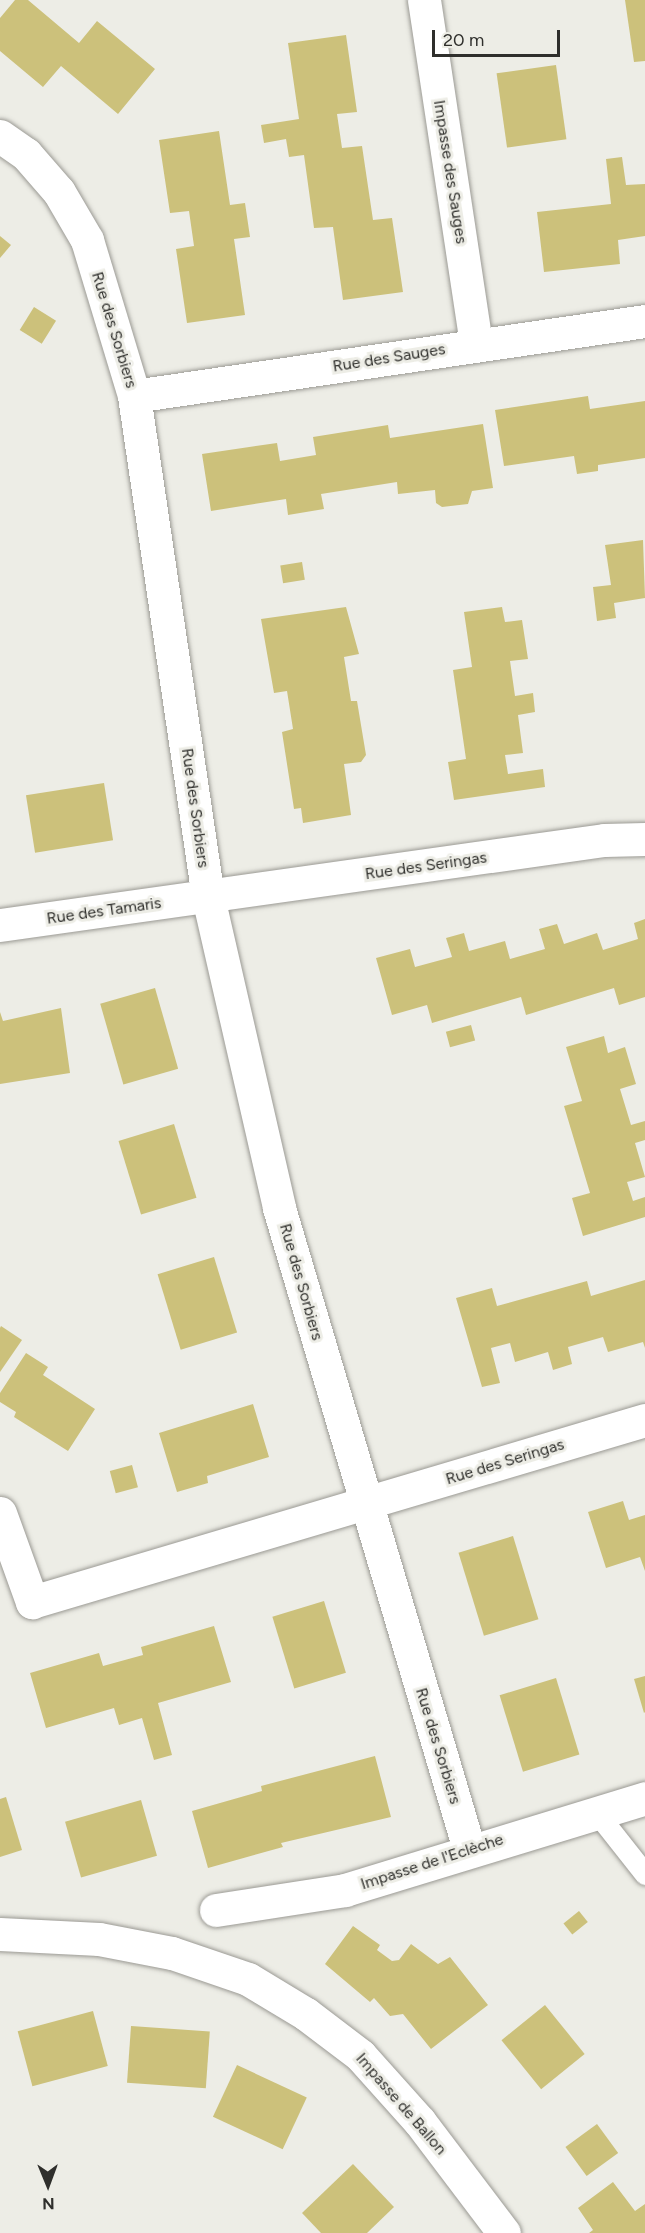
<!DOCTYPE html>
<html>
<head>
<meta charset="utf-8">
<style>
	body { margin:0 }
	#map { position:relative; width:645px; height:2233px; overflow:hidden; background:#edede6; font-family:Figtree,sans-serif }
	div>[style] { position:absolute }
	.building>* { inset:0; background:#ccc17b; transform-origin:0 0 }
	.roads { filter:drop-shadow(0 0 2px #9b9a94) drop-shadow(0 0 2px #9b9a94) }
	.service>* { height:21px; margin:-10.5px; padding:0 10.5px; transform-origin:10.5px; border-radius:10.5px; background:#fff }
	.minor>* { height:33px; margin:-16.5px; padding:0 16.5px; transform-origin:16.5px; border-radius:16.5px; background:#fff }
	span { translate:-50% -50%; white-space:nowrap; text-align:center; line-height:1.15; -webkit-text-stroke:6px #edede6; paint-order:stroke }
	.street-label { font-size:16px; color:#2f2f2c }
	.north { position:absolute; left:18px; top:2155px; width:60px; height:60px; -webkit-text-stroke:4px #edede6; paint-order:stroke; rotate:179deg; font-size:16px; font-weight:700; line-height:24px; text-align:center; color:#2f2f2c }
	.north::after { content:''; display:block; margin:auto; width:21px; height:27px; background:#2f2f2c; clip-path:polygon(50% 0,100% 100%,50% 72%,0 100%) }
	.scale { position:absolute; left:432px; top:30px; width:128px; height:27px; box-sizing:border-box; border:3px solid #2f2f2c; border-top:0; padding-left:8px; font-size:18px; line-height:21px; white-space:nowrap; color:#2f2f2c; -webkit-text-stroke:4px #edede6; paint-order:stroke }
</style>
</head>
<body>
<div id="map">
	<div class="building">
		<i style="clip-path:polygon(15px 0,28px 0,79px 43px,97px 21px,155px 69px,118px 114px,61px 66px,43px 87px,0 51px,0 18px)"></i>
		<i style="clip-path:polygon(625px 0,645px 0,645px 61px,634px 62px)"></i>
		<i style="clip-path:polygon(346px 35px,357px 112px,337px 114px,342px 148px,362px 146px,373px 220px,392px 218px,403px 292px,343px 300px,333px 227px,314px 228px,304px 155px,289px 157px,286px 139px,264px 143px,261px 125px,299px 119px,288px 43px)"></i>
		<i style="left:556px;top:65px;width:75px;height:60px;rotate:82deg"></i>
		<i style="clip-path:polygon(219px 131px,230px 205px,245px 203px,250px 237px,234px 239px,245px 315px,187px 323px,176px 249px,194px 246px,189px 211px,170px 213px,159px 140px)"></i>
		<i style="clip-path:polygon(622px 157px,626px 185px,645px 184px,645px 236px,618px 240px,620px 264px,544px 272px,537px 212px,611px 204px,606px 159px)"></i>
		<i style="clip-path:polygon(0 236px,11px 245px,0 258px)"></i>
		<i style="left:34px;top:307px;width:26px;height:27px;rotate:32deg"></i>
		<i style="clip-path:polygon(588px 396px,590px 409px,645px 401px,645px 458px,598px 465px,598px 471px,577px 474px,574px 456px,504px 466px,495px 410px)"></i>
		<i style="clip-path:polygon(483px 424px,493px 488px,472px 491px,468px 504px,442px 507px,436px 503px,435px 490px,398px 494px,397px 482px,321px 494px,324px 509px,288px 515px,286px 499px,211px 511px,202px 454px,277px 443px,280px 461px,316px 455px,313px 437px,388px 425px,390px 438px)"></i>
		<i style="clip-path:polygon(643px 540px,645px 598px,614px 603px,616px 618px,597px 621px,593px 587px,611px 585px,605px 545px)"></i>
		<i style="left:302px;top:562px;width:18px;height:22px;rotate:81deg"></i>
		<i style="clip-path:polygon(346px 607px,359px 654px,344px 657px,351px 701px,357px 701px,366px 755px,361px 762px,344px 764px,351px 815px,303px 823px,301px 808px,294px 809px,282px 732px,293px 729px,287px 691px,274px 693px,261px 619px)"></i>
		<i style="clip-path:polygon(502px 607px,505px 622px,522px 620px,528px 659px,510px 661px,515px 696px,533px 693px,535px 712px,518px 715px,523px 753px,505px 755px,508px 774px,543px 769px,545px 787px,454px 800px,448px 762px,466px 759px,453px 670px,472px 667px,464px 612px)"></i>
		<i style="left:104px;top:783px;width:58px;height:79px;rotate:81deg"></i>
		<i style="clip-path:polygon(645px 919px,645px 997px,619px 1005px,614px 988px,526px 1015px,521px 997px,432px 1023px,427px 1005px,392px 1015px,376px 958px,410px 949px,415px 967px,452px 957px,446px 938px,464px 933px,469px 951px,505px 941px,510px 959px,545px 949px,539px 929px,557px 924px,564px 944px,597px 933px,603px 950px,638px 939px,634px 923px)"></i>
		<i style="left:155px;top:988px;width:84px;height:57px;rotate:74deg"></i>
		<i style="clip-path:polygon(61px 1008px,70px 1073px,0 1084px,0 1012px,3px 1021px)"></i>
		<i style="left:471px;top:1025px;width:16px;height:26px;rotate:75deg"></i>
		<i style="clip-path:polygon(604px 1036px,608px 1053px,625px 1047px,636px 1084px,620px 1089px,631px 1125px,645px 1121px,645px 1140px,635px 1143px,645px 1177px,627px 1182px,633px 1201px,645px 1197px,645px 1217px,583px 1236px,572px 1198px,590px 1193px,564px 1106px,582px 1101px,566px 1047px)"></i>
		<i style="left:174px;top:1124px;width:77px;height:58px;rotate:73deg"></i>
		<i style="left:214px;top:1257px;width:79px;height:59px;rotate:73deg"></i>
		<i style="clip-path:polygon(645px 1280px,645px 1348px,643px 1342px,608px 1352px,603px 1337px,568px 1347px,572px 1364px,553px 1370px,548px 1352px,515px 1362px,510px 1343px,491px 1348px,500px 1383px,482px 1387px,456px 1298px,492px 1288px,497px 1306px,587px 1281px,591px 1296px)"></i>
		<i style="clip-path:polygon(1px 1326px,22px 1340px,0 1372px,0 1328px)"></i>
		<i style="clip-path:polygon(26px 1353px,48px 1367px,43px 1375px,95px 1409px,68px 1451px,14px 1417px,16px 1412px,0 1402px,0 1393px)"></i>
		<i style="clip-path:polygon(253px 1404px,269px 1457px,207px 1476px,208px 1483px,177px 1492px,159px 1433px)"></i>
		<i style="left:132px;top:1465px;width:23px;height:23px;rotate:75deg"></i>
		<i style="clip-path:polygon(623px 1501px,629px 1520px,645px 1515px,645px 1571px,640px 1557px,606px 1568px,588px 1512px)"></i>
		<i style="left:513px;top:1536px;width:87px;height:57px;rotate:73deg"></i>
		<i style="left:324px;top:1601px;width:75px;height:54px;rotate:73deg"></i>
		<i style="clip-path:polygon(214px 1626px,231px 1682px,158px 1703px,172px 1755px,154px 1760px,142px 1718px,119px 1725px,114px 1708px,46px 1728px,30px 1673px,99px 1653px,103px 1666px,143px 1655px,141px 1647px)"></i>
		<i style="clip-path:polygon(645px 1676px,645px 1712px,644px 1713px,634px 1679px)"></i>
		<i style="left:556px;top:1678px;width:80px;height:59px;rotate:73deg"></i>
		<i style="clip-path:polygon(375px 1756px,391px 1817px,281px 1843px,283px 1847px,208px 1868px,192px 1811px,262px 1791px,261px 1786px)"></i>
		<i style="clip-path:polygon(6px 1797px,22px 1850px,0 1857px,0 1799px)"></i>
		<i style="left:141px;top:1800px;width:58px;height:79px;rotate:74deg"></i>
		<i style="left:579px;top:1911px;width:14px;height:20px;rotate:51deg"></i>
		<i style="clip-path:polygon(353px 1926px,380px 1945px,377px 1950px,392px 1961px,399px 1960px,411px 1944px,438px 1964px,450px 1957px,488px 2005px,431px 2049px,403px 2014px,390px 2016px,374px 1998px,370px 2002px,325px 1964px)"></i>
		<i style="left:545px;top:2005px;width:63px;height:56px;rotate:51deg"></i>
		<i style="left:93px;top:2011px;width:57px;height:78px;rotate:75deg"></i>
		<i style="left:131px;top:2026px;width:79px;height:57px;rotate:4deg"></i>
		<i style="left:237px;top:2065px;width:77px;height:57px;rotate:25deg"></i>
		<i style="left:597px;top:2124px;width:36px;height:39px;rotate:54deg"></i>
		<i style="clip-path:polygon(353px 2164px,394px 2207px,367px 2233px,321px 2233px,302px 2213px)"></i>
		<i style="clip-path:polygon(613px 2182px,635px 2211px,645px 2204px,645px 2233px,589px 2233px,593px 2230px,578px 2208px)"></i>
	</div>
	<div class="roads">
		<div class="service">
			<i style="left:596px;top:1812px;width:79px;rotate:51.7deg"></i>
		</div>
		<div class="minor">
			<i style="left:424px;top:0;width:349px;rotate:81.4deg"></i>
			<i style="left:0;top:136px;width:32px;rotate:35deg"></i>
			<i style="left:26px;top:154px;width:50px;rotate:49deg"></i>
			<i style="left:59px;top:192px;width:56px;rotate:59.7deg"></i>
			<i style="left:87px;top:240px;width:163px;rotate:73.2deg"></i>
			<i style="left:134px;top:396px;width:506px;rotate:81.6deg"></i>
			<i style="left:208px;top:897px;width:319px;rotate:77.1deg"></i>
			<i style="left:279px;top:1208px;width:669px;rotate:73.49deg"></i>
			<i style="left:134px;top:396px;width:516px;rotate:-8.35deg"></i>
			<i style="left:0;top:925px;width:610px;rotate:-8.01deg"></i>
			<i style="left:604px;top:840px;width:41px;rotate:-1.4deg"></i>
			<i style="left:0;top:1513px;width:95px;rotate:70.2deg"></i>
			<i style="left:32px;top:1602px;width:639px;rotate:-16.54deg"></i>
			<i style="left:216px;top:1910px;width:131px;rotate:-8.8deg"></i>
			<i style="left:345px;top:1890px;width:314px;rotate:-17deg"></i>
			<i style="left:0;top:1934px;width:99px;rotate:2.9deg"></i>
			<i style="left:99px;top:1939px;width:74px;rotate:10.9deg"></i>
			<i style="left:172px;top:1953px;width:80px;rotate:18.9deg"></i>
			<i style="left:248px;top:1979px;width:68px;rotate:31.1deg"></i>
			<i style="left:306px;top:2014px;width:68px;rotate:37.2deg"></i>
			<i style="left:360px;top:2055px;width:90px;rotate:48.2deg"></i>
			<i style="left:420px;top:2122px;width:139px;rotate:52.9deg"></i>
		</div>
	</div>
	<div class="street-label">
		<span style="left:450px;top:172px;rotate:81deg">Impasse des Sauges</span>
		<span style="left:114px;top:330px;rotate:73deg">Rue des Sorbiers</span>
		<span style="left:389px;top:358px;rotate:-9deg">Rue des Sauges</span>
		<span style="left:195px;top:808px;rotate:82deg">Rue des Sorbiers</span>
		<span style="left:426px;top:866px;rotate:-8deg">Rue des Seringas</span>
		<span style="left:104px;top:911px;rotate:-8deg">Rue des Tamaris</span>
		<span style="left:301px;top:1282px;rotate:74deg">Rue des Sorbiers</span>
		<span style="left:505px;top:1462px;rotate:-17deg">Rue des Seringas</span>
		<span style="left:438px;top:1746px;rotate:73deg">Rue des Sorbiers</span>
		<span style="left:432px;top:1862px;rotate:-18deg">Impasse de l'Eclèche</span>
		<span style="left:401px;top:2104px;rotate:49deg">Impasse de Ballon</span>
	</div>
	<div class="north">N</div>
	<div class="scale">20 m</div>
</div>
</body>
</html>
